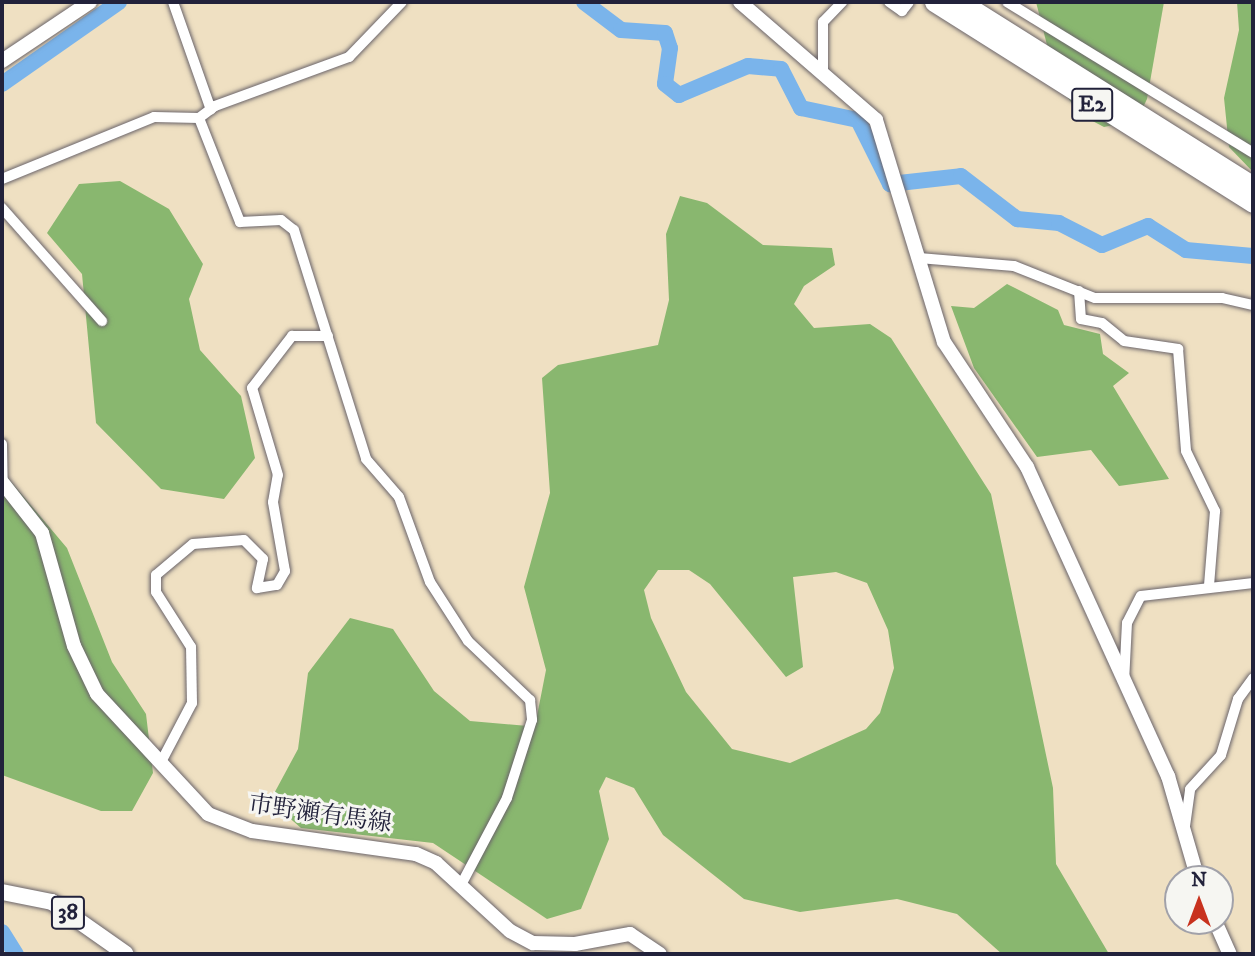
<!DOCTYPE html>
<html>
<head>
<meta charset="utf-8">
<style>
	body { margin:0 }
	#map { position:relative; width:1255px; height:956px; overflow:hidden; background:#efe0c2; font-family:"IM FELL DW Pica","Noto Serif JP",serif }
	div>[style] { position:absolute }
	.forest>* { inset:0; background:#89b76f }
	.river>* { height:16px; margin:-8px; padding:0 8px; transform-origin:8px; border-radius:8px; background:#7ab4eb }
	.roads { filter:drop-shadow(0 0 2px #6a646a) drop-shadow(0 0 2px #6a646a) }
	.street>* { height:10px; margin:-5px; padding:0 5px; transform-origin:5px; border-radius:5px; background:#fff }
	.secondary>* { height:14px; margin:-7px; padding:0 7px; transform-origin:7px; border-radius:7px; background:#fff }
	.primary>* { height:16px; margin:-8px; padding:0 8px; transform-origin:8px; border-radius:8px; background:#fff }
	.highway>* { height:19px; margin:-9.5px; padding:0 9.5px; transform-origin:9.5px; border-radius:9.5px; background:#fff }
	span { translate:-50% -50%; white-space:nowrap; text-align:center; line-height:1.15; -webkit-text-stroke:6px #f6f6f2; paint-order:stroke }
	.shield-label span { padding:2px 5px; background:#f6f6f2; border:2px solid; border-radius:5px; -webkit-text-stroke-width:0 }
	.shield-label { font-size:23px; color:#22223b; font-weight:700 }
	.street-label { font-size:24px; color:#22223b }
	.frame { position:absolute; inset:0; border:4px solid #22223b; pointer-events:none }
	.north { position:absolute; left:1164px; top:865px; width:70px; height:70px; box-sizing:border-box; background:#f6f6f2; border:2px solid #a1a1a9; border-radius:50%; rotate:0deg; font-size:19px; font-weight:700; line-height:28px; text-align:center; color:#22223b }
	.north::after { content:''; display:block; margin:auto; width:24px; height:32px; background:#c8321e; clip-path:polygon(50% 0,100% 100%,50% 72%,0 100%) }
</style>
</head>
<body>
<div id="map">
	<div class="forest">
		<i style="clip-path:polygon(1036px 2px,1164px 2px,1147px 99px,1137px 120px,1104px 127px,1081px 115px,1057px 84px)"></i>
		<i style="clip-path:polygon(1237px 2px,1253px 2px,1253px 172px,1229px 147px,1224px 98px,1239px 30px)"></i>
		<i style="clip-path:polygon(120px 181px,169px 209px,203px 264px,189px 299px,200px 350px,241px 396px,255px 458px,224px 499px,161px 489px,96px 423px,82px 274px,47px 233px,79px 184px)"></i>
		<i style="clip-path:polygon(evenodd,680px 196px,707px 203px,763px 245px,832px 248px,835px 265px,804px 286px,794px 304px,814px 328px,870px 324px,891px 338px,991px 494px,1053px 788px,1056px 864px,1109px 954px,1002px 954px,957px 914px,897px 899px,800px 912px,744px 899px,663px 835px,634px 788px,606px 777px,599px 791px,609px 839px,581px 909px,547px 919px,433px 843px,301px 828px,270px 801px,298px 749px,308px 673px,350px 618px,393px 629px,434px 691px,470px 721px,528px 726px,536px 721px,546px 670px,524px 587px,550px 493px,542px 378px,558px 365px,658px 345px,669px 300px,666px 234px,680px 196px,658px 570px,689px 570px,710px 584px,786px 677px,803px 667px,793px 577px,836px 572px,867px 583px,888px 630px,894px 668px,880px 713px,866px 729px,790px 763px,732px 749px,686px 692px,651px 618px,644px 590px,658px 570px)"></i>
		<i style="clip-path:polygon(1007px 284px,1058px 310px,1064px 325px,1100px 334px,1103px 354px,1129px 373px,1113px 386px,1169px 479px,1119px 486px,1091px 450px,1037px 457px,974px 368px,951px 306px,974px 308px)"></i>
		<i style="clip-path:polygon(2px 471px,67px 548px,112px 662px,146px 714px,153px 773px,132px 811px,101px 811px,2px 775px)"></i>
	</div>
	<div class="river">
		<i style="left:584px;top:2px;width:46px;rotate:37.1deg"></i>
		<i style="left:621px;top:30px;width:44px;rotate:3.9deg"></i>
		<i style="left:665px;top:33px;width:16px;rotate:72deg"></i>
		<i style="left:670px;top:48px;width:36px;rotate:98deg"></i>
		<i style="left:665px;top:84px;width:18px;rotate:38deg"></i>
		<i style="left:679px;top:95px;width:75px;rotate:-22.8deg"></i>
		<i style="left:748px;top:66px;width:33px;rotate:5deg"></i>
		<i style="left:781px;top:69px;width:44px;rotate:62.9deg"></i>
		<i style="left:801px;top:108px;width:58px;rotate:11.9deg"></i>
		<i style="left:858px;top:120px;width:72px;rotate:63.4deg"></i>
		<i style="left:890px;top:184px;width:71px;rotate:-6.4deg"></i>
		<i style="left:961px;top:176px;width:71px;rotate:37.5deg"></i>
		<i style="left:1017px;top:219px;width:42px;rotate:5.4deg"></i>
		<i style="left:1059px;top:223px;width:48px;rotate:27.1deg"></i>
		<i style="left:1102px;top:245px;width:50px;rotate:-22.4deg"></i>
		<i style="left:1148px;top:226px;width:45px;rotate:32.3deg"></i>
		<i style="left:1186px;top:250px;width:67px;rotate:5.1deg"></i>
		<i style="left:2px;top:84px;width:143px;rotate:-35deg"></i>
		<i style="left:2px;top:932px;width:26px;rotate:58deg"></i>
	</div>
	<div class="roads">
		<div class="street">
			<i style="left:173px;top:2px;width:114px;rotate:70.6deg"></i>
			<i style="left:889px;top:2px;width:16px;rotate:35deg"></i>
			<i style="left:902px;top:11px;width:11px;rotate:-52deg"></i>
			<i style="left:1007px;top:2px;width:289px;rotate:31.5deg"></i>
			<i style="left:823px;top:73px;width:51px;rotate:-90deg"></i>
			<i style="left:823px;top:22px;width:28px;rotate:-46deg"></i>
			<i style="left:199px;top:118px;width:112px;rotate:68.5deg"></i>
			<i style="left:240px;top:222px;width:41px;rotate:-2.8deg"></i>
			<i style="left:281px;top:220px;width:16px;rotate:38deg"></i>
			<i style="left:294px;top:230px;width:240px;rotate:72.5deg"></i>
			<i style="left:366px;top:459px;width:50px;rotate:49deg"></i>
			<i style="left:399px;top:497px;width:90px;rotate:70deg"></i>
			<i style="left:430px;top:582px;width:70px;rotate:57.2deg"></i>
			<i style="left:468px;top:641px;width:86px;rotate:43.6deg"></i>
			<i style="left:530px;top:700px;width:20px;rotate:84deg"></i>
			<i style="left:532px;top:720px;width:82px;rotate:107.8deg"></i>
			<i style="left:507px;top:798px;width:96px;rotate:117.9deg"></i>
			<i style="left:2px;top:179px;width:164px;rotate:-22.2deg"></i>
			<i style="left:154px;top:117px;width:45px;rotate:1.3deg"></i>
			<i style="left:199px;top:118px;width:20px;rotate:-37deg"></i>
			<i style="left:215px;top:106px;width:143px;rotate:-20.1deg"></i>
			<i style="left:349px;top:57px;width:76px;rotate:-46.1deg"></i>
			<i style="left:2px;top:208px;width:151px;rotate:48.5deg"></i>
			<i style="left:919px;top:258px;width:95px;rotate:4.8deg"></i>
			<i style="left:1014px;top:266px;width:87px;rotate:21.6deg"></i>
			<i style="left:1095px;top:298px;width:127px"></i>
			<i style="left:1222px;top:298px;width:32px;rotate:13deg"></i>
			<i style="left:1079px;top:291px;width:28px;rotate:86deg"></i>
			<i style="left:1081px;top:319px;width:21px;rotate:11deg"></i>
			<i style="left:1102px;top:323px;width:28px;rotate:39deg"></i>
			<i style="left:1124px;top:341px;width:55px;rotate:8.4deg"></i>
			<i style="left:1178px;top:349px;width:102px;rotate:85.5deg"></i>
			<i style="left:1186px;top:451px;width:67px;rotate:64.2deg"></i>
			<i style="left:1215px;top:511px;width:74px;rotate:94.6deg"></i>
			<i style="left:2px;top:444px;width:39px;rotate:89deg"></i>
			<i style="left:1124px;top:682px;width:59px;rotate:-87.1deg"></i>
			<i style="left:1127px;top:623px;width:30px;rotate:-63deg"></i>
			<i style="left:1141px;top:596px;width:113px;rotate:-6.6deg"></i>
			<i style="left:160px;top:764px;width:69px;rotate:-62.3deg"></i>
			<i style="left:192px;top:703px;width:56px;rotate:-91deg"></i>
			<i style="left:191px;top:647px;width:65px;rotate:-122.5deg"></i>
			<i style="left:156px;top:592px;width:17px;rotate:-90deg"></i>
			<i style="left:156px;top:575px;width:48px;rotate:-40deg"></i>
			<i style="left:193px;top:544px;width:51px;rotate:-4.5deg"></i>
			<i style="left:244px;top:540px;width:27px;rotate:45deg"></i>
			<i style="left:263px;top:559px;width:30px;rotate:102deg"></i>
			<i style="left:257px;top:588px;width:20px;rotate:-9deg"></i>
			<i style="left:277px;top:585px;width:16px;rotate:-60deg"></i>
			<i style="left:285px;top:571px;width:70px;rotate:-99.9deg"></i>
			<i style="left:273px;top:502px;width:27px;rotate:-80deg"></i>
			<i style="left:278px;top:475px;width:91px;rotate:-106.6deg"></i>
			<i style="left:252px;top:388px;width:66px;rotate:-52.4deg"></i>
			<i style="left:292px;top:336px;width:36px"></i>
			<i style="left:1185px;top:826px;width:37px;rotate:-82deg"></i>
			<i style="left:1190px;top:789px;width:46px;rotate:-47.6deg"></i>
			<i style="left:1221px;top:755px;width:59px;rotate:-73.1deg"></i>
			<i style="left:1238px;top:699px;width:26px;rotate:-54deg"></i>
		</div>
		<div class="secondary">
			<i style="left:740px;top:2px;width:180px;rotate:40.9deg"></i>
			<i style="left:876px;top:120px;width:232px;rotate:73deg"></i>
			<i style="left:944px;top:342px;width:150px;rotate:56.4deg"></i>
			<i style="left:1027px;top:467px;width:340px;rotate:65.5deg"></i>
			<i style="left:1168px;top:776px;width:107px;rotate:73.8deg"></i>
			<i style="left:2px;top:61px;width:106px;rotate:-33.8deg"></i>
			<i style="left:2px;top:482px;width:65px;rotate:51.9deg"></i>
			<i style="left:42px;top:533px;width:117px;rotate:74.2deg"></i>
			<i style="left:74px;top:646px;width:53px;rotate:64.4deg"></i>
			<i style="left:97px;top:694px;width:163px;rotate:47.2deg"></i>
			<i style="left:208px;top:814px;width:47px;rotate:21.1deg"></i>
			<i style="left:252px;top:831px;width:166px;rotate:8deg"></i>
			<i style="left:416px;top:854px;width:22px;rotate:24deg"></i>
			<i style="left:436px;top:863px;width:100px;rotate:42.6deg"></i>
			<i style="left:510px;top:931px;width:26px;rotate:28deg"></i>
			<i style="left:533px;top:943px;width:42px;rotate:1.4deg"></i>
			<i style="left:575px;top:944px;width:56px;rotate:-10.3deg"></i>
			<i style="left:630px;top:934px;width:36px;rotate:34deg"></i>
			<i style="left:1215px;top:921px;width:36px;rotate:66deg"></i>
		</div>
		<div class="primary">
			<i style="left:2px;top:892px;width:51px;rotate:11.3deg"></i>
			<i style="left:52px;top:902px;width:90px;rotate:35.1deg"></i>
		</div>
		<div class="highway">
			<i style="left:934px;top:2px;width:377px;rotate:32.2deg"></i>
			<i style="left:961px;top:2px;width:345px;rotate:32.2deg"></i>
		</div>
	</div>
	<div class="shield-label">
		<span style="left:1092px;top:105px">E2</span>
		<span style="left:68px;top:913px">38</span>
	</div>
	<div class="street-label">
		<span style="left:320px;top:815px;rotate:8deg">市野瀬有馬線</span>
	</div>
	<div class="frame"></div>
	<div class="north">N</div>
</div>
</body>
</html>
